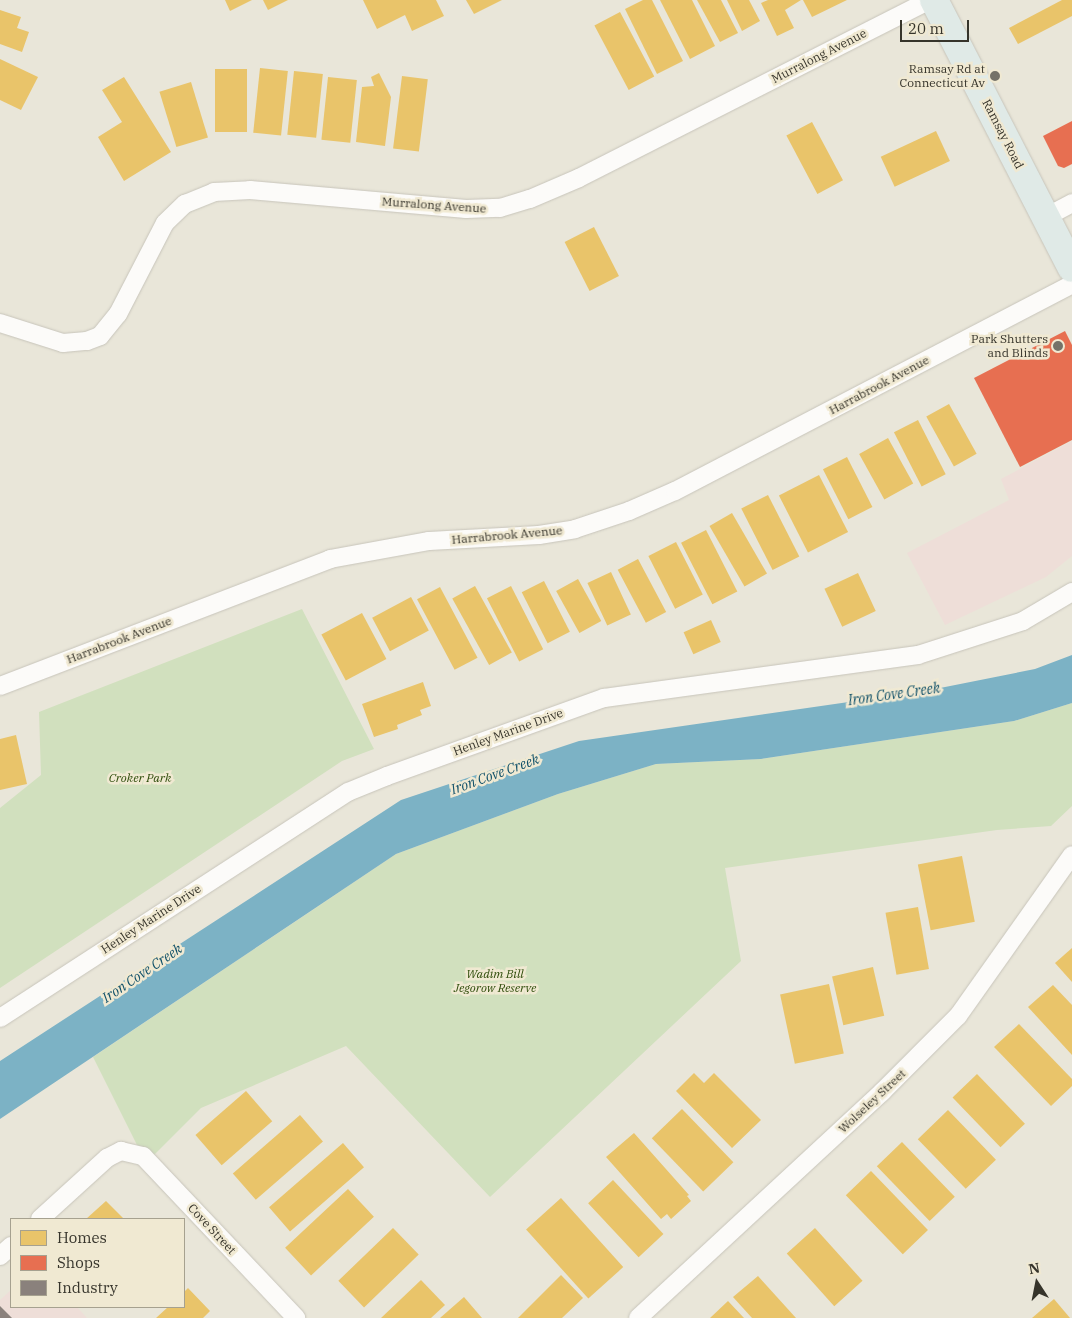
<!DOCTYPE html>
<html>
<head>
<meta charset="utf-8">
<style>
	body { margin:0 }
	#map { position:relative; width:1072px; height:1318px; overflow:hidden; background:#e9e6d9; font-family:"IBM Plex Serif",serif }
	div>[style] { position:absolute }
	.industrial>* { inset:0; background:#eeded8 }
	.green>* { inset:0; background:#d1e0be }
	.water>* { inset:0; background:#7cb2c5 }
	.homes>* { inset:0; background:#e9c46a; transform-origin:0 0 }
	.shops>* { inset:0; background:#e76f51 }
	.industry>* { inset:0; background:#8a817c }
	.roads { filter:drop-shadow(0 0 1px #c7c4ba) drop-shadow(0 0 1px #c7c4ba) }
	.minor>* { height:18px; margin:-9px; padding:0 9px; transform-origin:9px; border-radius:9px; background:#fcfbf9 }
	.primary>* { height:28px; margin:-14px; padding:0 14px; transform-origin:14px; border-radius:14px; background:#e0eae7 }
	.dots>* { width:14px; height:14px; translate:-50% -50%; box-sizing:border-box; border:2px solid #f0e9d2; border-radius:50% }
	span { translate:-50% -50%; white-space:nowrap; text-align:center; line-height:1.15; -webkit-text-stroke:5px #f0e9d2; paint-order:stroke }
	.street-label { font-size:12px; color:#36342b }
	.poi-label { font-size:12px; color:#36342b }
	.right { translate:-100% -50%; text-align:right }
	.park-label { font-size:12px; color:#2e4c0a; font-style:italic }
	.water-label { font-size:14px; color:#115169; font-style:italic }
	.legend { position:absolute; left:10px; top:1218px; width:175px; height:90px; box-sizing:border-box; background:#f0e9d2; border:1px solid #a6a18f; margin:0; padding:6px 9px; list-style:none; font-size:15px; color:#36342b }
	.legend li { display:flex; align-items:center; gap:10px; height:25px }
	.legend b { width:25px; border:1px solid #a6a18f }
	.north { position:absolute; left:1012px; top:1258px; width:50px; height:50px; -webkit-text-stroke:4px #f0e9d2; paint-order:stroke; rotate:349deg; font-size:14px; font-weight:700; line-height:20px; text-align:center; color:#36342b }
	.north::after { content:''; display:block; margin:auto; width:18px; height:22px; background:#36342b; clip-path:polygon(50% 0,100% 100%,50% 72%,0 100%) }
	.scale { position:absolute; left:900px; top:20px; width:69px; height:22px; box-sizing:border-box; border:2px solid #36342b; border-top:0; padding-left:6px; font-size:15px; line-height:18px; white-space:nowrap; color:#36342b; -webkit-text-stroke:4px #f0e9d2; paint-order:stroke }
</style>
</head>
<body>
<div id="map">
	<div class="industrial">
		<i style="clip-path:polygon(1072px 441px,1072px 556px,1046px 577px,945px 625px,907px 553px,1009px 500px,1001px 479px)"></i>
		<i style="clip-path:polygon(11px 1290px,11px 1307px,77px 1307px,87px 1318px,0 1318px,0 1300px)"></i>
	</div>
	<div class="green">
		<i style="clip-path:polygon(302px 609px,374px 749px,342px 761px,0 988px,0 808px,41px 775px,39px 712px)"></i>
		<i style="clip-path:polygon(1072px 703px,1072px 806px,1051px 826px,997px 830px,725px 868px,741px 961px,490px 1197px,346px 1046px,201px 1108px,146px 1163px,93px 1057px,396px 854px,558px 794px,656px 764px,761px 759px,1014px 721px)"></i>
	</div>
	<div class="water">
		<i style="clip-path:polygon(1072px 655px,1072px 703px,1014px 721px,761px 759px,656px 764px,558px 794px,396px 854px,0 1119px,0 1061px,401px 800px,579px 741px,925px 691px,1035px 669px)"></i>
	</div>
	<div class="homes">
		<i style="clip-path:polygon(225px 0,252px 0,230px 11px)"></i>
		<i style="clip-path:polygon(263px 0,288px 0,268px 10px)"></i>
		<i style="clip-path:polygon(363px 0,436px 0,444px 16px,412px 31px,405px 15px,377px 29px)"></i>
		<i style="clip-path:polygon(466px 0,502px 0,474px 14px)"></i>
		<i style="clip-path:polygon(643px 0,652px 0,683px 61px,657px 74px,625px 9px)"></i>
		<i style="clip-path:polygon(660px 0,692px 0,715px 46px,690px 59px)"></i>
		<i style="clip-path:polygon(697px 0,721px 0,738px 33px,720px 42px)"></i>
		<i style="clip-path:polygon(727px 0,749px 0,760px 21px,742px 31px)"></i>
		<i style="clip-path:polygon(768px 0,801px 0,785px 10px,794px 28px,777px 36px,761px 3px)"></i>
		<i style="clip-path:polygon(803px 0,847px 0,812px 17px)"></i>
		<i style="clip-path:polygon(1062px 0,1072px 0,1072px 16px,1018px 44px,1009px 28px)"></i>
		<i style="clip-path:polygon(0 10px,21px 17px,17px 28px,29px 32px,22px 52px,0 44px)"></i>
		<i style="left:620px;top:12px;width:73px;height:29px;rotate:62deg"></i>
		<i style="clip-path:polygon(0 59px,38px 77px,21px 110px,0 100px)"></i>
		<i style="left:260px;top:68px;width:28px;height:65px;rotate:6deg"></i>
		<i style="left:215px;top:69px;width:32px;height:63px"></i>
		<i style="left:294px;top:71px;width:29px;height:64px;rotate:6deg"></i>
		<i style="clip-path:polygon(379px 73px,391px 97px,385px 146px,356px 142px,362px 87px,374px 86px,371px 77px)"></i>
		<i style="left:402px;top:76px;width:26px;height:73px;rotate:7deg"></i>
		<i style="clip-path:polygon(124px 77px,171px 152px,124px 181px,98px 137px,122px 122px,102px 90px)"></i>
		<i style="left:328px;top:77px;width:29px;height:63px;rotate:6deg"></i>
		<i style="left:191px;top:82px;width:58px;height:33px;rotate:73deg"></i>
		<i style="left:812px;top:122px;width:66px;height:29px;rotate:62deg"></i>
		<i style="left:936px;top:131px;width:33px;height:61px;rotate:65deg"></i>
		<i style="left:594px;top:227px;width:55px;height:33px;rotate:63deg"></i>
		<i style="left:949px;top:404px;width:57px;height:26px;rotate:61deg"></i>
		<i style="left:918px;top:420px;width:61px;height:27px;rotate:63deg"></i>
		<i style="left:888px;top:438px;width:52px;height:33px;rotate:61deg"></i>
		<i style="left:847px;top:457px;width:56px;height:27px;rotate:63deg"></i>
		<i style="left:819px;top:475px;width:64px;height:45px;rotate:63deg"></i>
		<i style="left:768px;top:495px;width:69px;height:30px;rotate:63deg"></i>
		<i style="left:732px;top:513px;width:70px;height:26px;rotate:60deg"></i>
		<i style="left:706px;top:530px;width:69px;height:28px;rotate:63deg"></i>
		<i style="left:676px;top:542px;width:59px;height:31px;rotate:63deg"></i>
		<i style="left:638px;top:559px;width:60px;height:23px;rotate:62deg"></i>
		<i style="left:611px;top:572px;width:47px;height:26px;rotate:65deg"></i>
		<i style="left:858px;top:573px;width:42px;height:37px;rotate:65deg"></i>
		<i style="left:578px;top:579px;width:48px;height:25px;rotate:61deg"></i>
		<i style="left:544px;top:581px;width:57px;height:25px;rotate:63deg"></i>
		<i style="left:475px;top:586px;width:76px;height:26px;rotate:61deg"></i>
		<i style="left:511px;top:586px;width:71px;height:27px;rotate:63deg"></i>
		<i style="left:440px;top:587px;width:80px;height:26px;rotate:62deg"></i>
		<i style="left:411px;top:597px;width:38px;height:44px;rotate:62deg"></i>
		<i style="left:362px;top:613px;width:52px;height:46px;rotate:62deg"></i>
		<i style="left:711px;top:620px;width:24px;height:30px;rotate:66deg"></i>
		<i style="clip-path:polygon(423px 682px,431px 706px,420px 710px,422px 715px,397px 725px,398px 729px,374px 737px,362px 704px)"></i>
		<i style="clip-path:polygon(16px 735px,27px 784px,0 790px,0 739px)"></i>
		<i style="left:962px;top:856px;width:67px;height:45px;rotate:79deg"></i>
		<i style="left:918px;top:907px;width:63px;height:33px;rotate:80deg"></i>
		<i style="clip-path:polygon(1072px 948px,1072px 982px,1055px 963px)"></i>
		<i style="left:873px;top:967px;width:50px;height:42px;rotate:77deg"></i>
		<i style="left:829px;top:984px;width:71px;height:50px;rotate:78deg"></i>
		<i style="clip-path:polygon(1053px 985px,1072px 1005px,1072px 1055px,1028px 1007px)"></i>
		<i style="clip-path:polygon(1019px 1024px,1072px 1079px,1072px 1086px,1051px 1106px,994px 1047px)"></i>
		<i style="clip-path:polygon(694px 1073px,704px 1083px,714px 1073px,761px 1120px,732px 1148px,676px 1091px)"></i>
		<i style="left:977px;top:1074px;width:69px;height:34px;rotate:46deg"></i>
		<i style="left:246px;top:1091px;width:40px;height:67px;rotate:49deg"></i>
		<i style="left:682px;top:1109px;width:74px;height:42px;rotate:46deg"></i>
		<i style="left:948px;top:1110px;width:69px;height:42px;rotate:46deg"></i>
		<i style="left:300px;top:1115px;width:35px;height:89px;rotate:49deg"></i>
		<i style="clip-path:polygon(634px 1133px,689px 1195px,687px 1196px,691px 1201px,671px 1219px,667px 1214px,661px 1219px,606px 1157px)"></i>
		<i style="left:902px;top:1142px;width:76px;height:35px;rotate:46deg"></i>
		<i style="left:343px;top:1143px;width:32px;height:98px;rotate:49deg"></i>
		<i style="left:871px;top:1171px;width:82px;height:35px;rotate:46deg"></i>
		<i style="left:613px;top:1180px;width:74px;height:34px;rotate:47deg"></i>
		<i style="left:348px;top:1189px;width:38px;height:86px;rotate:47deg"></i>
		<i style="left:561px;top:1198px;width:93px;height:47px;rotate:48deg"></i>
		<i style="clip-path:polygon(106px 1201px,124px 1219px,86px 1219px)"></i>
		<i style="left:393px;top:1228px;width:37px;height:76px;rotate:46deg"></i>
		<i style="left:815px;top:1228px;width:71px;height:38px;rotate:48deg"></i>
		<i style="clip-path:polygon(561px 1275px,583px 1298px,562px 1318px,518px 1318px)"></i>
		<i style="clip-path:polygon(758px 1276px,796px 1318px,752px 1318px,733px 1297px)"></i>
		<i style="clip-path:polygon(421px 1280px,445px 1305px,431px 1318px,381px 1318px)"></i>
		<i style="clip-path:polygon(188px 1288px,210px 1311px,203px 1318px,156px 1318px,168px 1307px,184px 1307px,184px 1292px)"></i>
		<i style="clip-path:polygon(464px 1297px,482px 1318px,440px 1318px)"></i>
		<i style="clip-path:polygon(1054px 1299px,1070px 1318px,1032px 1318px)"></i>
		<i style="clip-path:polygon(728px 1301px,744px 1318px,710px 1318px)"></i>
	</div>
	<div class="shops">
		<i style="clip-path:polygon(1072px 121px,1072px 164px,1064px 168px,1058px 166px,1043px 136px)"></i>
		<i style="clip-path:polygon(1065px 331px,1072px 345px,1072px 440px,1020px 467px,974px 378px)"></i>
	</div>
	<div class="industry">
		<i style="clip-path:polygon(0 1306px,12px 1318px,0 1318px)"></i>
	</div>
	<div class="roads">
		<div class="minor">
			<i style="left:1046px;top:217px;width:30px;rotate:-28deg"></i>
			<i style="left:0;top:323px;width:66px;rotate:17.6deg"></i>
			<i style="left:63px;top:343px;width:24px;rotate:-5deg"></i>
			<i style="left:87px;top:341px;width:14px;rotate:-21deg"></i>
			<i style="left:100px;top:336px;width:28px;rotate:-51deg"></i>
			<i style="left:118px;top:314px;width:102px;rotate:-62.7deg"></i>
			<i style="left:165px;top:223px;width:28px;rotate:-44deg"></i>
			<i style="left:185px;top:204px;width:31px;rotate:-22deg"></i>
			<i style="left:214px;top:192px;width:36px;rotate:-3deg"></i>
			<i style="left:250px;top:190px;width:217px;rotate:5deg"></i>
			<i style="left:466px;top:209px;width:34px;rotate:-2deg"></i>
			<i style="left:500px;top:208px;width:31px;rotate:-17deg"></i>
			<i style="left:530px;top:199px;width:53px;rotate:-23.2deg"></i>
			<i style="left:579px;top:178px;width:394px;rotate:-26.9deg"></i>
			<i style="left:0;top:686px;width:354px;rotate:-21deg"></i>
			<i style="left:330px;top:559px;width:101px;rotate:-10.3deg"></i>
			<i style="left:429px;top:541px;width:110px;rotate:-3.1deg"></i>
			<i style="left:539px;top:535px;width:36px;rotate:-9deg"></i>
			<i style="left:575px;top:529px;width:57px;rotate:-18.4deg"></i>
			<i style="left:629px;top:511px;width:50px;rotate:-23.5deg"></i>
			<i style="left:675px;top:491px;width:448px;rotate:-27.5deg"></i>
			<i style="left:0;top:1018px;width:415px;rotate:-33deg"></i>
			<i style="left:348px;top:792px;width:42px;rotate:-22.3deg"></i>
			<i style="left:387px;top:776px;width:231px;rotate:-19.8deg"></i>
			<i style="left:604px;top:698px;width:317px;rotate:-7.8deg"></i>
			<i style="left:918px;top:655px;width:110px;rotate:-17.9deg"></i>
			<i style="left:1023px;top:621px;width:57px;rotate:-30.6deg"></i>
			<i style="left:40px;top:1219px;width:91px;rotate:-42.3deg"></i>
			<i style="left:107px;top:1158px;width:16px;rotate:-27deg"></i>
			<i style="left:121px;top:1151px;width:23px;rotate:13deg"></i>
			<i style="left:143px;top:1156px;width:223px;rotate:46.6deg"></i>
			<i style="left:0;top:1256px;width:15px;rotate:-42deg"></i>
			<i style="left:638px;top:1318px;width:333px;rotate:-42.8deg"></i>
			<i style="left:882px;top:1092px;width:107px;rotate:-45deg"></i>
			<i style="left:958px;top:1016px;width:197px;rotate:-54.7deg"></i>
		</div>
		<div class="primary">
			<i style="left:934px;top:0;width:301px;rotate:62.8deg"></i>
		</div>
	</div>
	<div class="dots">
		<i style="left:995px;top:76px;background:#757268"></i>
		<i style="left:1058px;top:346px;background:#757268"></i>
	</div>
	<div class="street-label">
		<span style="left:819px;top:56px;rotate:-27deg">Murralong Avenue</span>
		<span style="left:1003px;top:134px;rotate:63deg">Ramsay Road</span>
		<span style="left:434px;top:205px;rotate:4deg">Murralong Avenue</span>
		<span style="left:879px;top:385px;rotate:-28deg">Harrabrook Avenue</span>
		<span style="left:507px;top:535px;rotate:-5deg">Harrabrook Avenue</span>
		<span style="left:119px;top:640px;rotate:-21deg">Harrabrook Avenue</span>
		<span style="left:508px;top:732px;rotate:-20deg">Henley Marine Drive</span>
		<span style="left:151px;top:919px;rotate:-33deg">Henley Marine Drive</span>
		<span style="left:872px;top:1101px;rotate:-43deg">Wolseley Street</span>
		<span style="left:212px;top:1229px;rotate:47deg">Cove Street</span>
	</div>
	<div class="poi-label">
		<span class="right" style="left:985px;top:76px">Ramsay Rd at<br>Connecticut Av</span>
		<span class="right" style="left:1048px;top:346px">Park Shutters<br>and Blinds</span>
	</div>
	<div class="park-label">
		<span style="left:140px;top:778px">Croker Park</span>
		<span style="left:495px;top:981px">Wadim Bill<br>Jegorow Reserve</span>
	</div>
	<div class="water-label">
		<span style="left:894px;top:694px;rotate:-8deg">Iron Cove Creek</span>
		<span style="left:495px;top:774px;rotate:-20deg">Iron Cove Creek</span>
		<span style="left:142px;top:973px;rotate:-34deg">Iron Cove Creek</span>
	</div>
	<ul class="legend">
	<li><b style="height:14px;background:#e9c46a"></b>Homes</li>
	<li><b style="height:14px;background:#e76f51"></b>Shops</li>
	<li><b style="height:14px;background:#8a817c"></b>Industry</li>
	</ul>
	<div class="north">N</div>
	<div class="scale">20 m</div>
</div>
</body>
</html>
